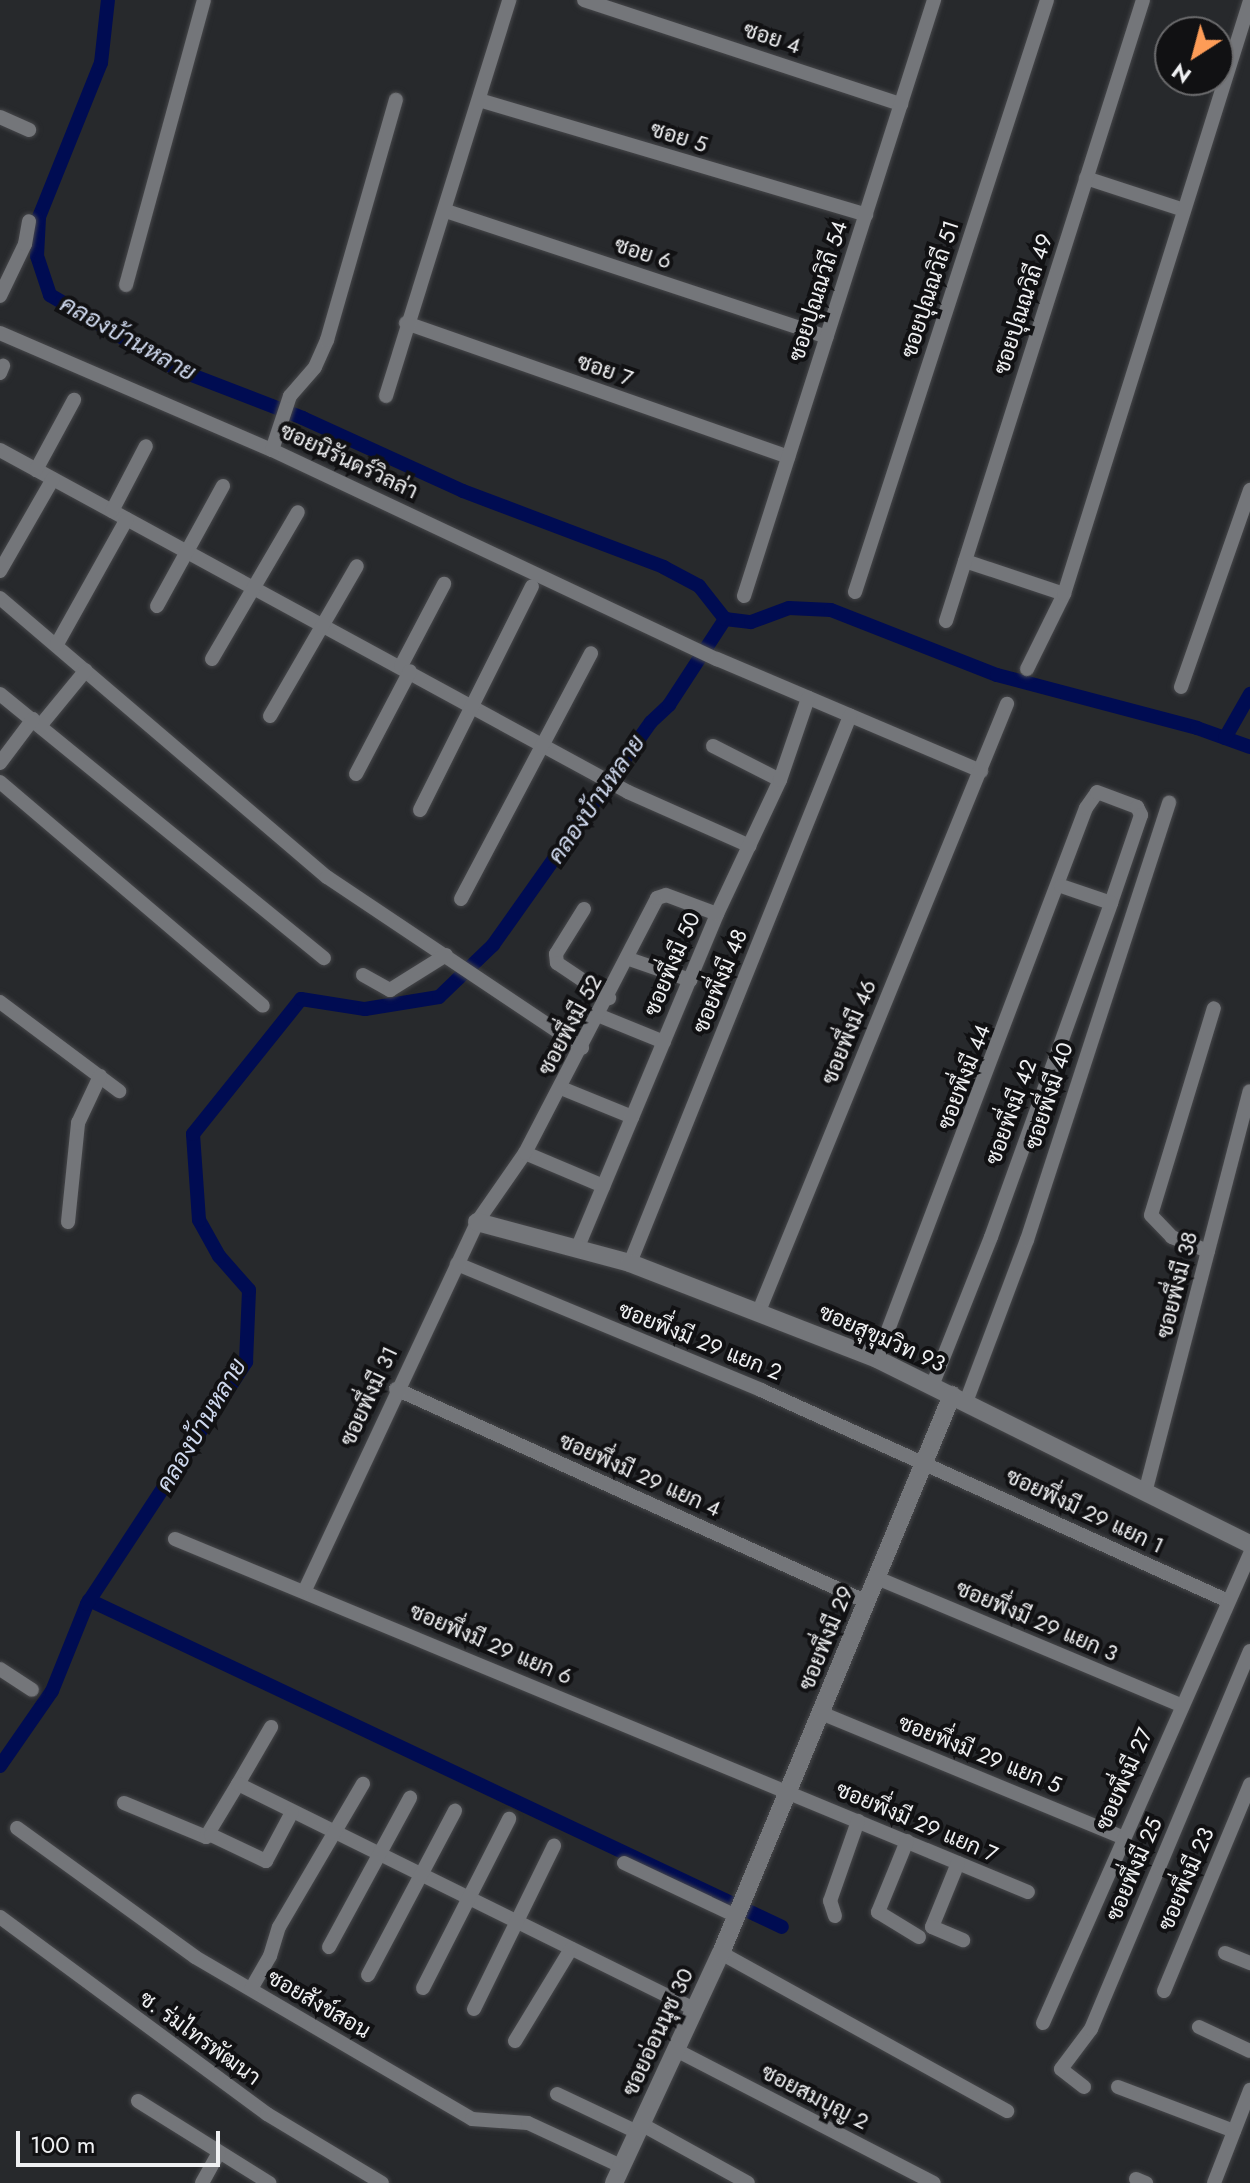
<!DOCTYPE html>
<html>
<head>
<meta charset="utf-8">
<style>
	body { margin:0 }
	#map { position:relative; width:1250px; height:2183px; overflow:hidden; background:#27292c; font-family:Jost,Sarabun,sans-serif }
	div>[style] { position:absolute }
	.canal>* { height:14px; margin:-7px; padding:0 7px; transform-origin:7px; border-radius:7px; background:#000c52 }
	.roads { filter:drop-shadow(0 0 2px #46474a) drop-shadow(0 0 2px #46474a) }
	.minor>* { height:14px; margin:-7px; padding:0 7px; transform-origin:7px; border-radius:7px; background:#74767a }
	.tertiary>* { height:18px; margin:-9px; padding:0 9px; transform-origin:9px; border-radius:9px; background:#74767a }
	span { translate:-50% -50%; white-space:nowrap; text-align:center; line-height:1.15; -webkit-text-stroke:8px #111113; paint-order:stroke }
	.street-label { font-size:22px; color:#eff0f2 }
	.water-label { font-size:24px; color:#cfd9ee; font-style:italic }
	.north { position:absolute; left:1154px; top:16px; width:80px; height:80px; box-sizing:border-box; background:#111113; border:2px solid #6a6a6c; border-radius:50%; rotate:216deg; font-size:22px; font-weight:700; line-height:32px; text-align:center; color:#eff0f2 }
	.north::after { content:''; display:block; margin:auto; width:28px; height:36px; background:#fd9c57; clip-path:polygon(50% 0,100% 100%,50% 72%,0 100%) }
	.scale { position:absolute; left:16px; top:2131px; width:204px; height:36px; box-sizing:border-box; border:4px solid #eff0f2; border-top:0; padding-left:10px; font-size:24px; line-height:28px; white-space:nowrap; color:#eff0f2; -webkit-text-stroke:6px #111113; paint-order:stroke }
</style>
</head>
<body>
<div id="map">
	<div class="canal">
		<i style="left:725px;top:619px;width:26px;rotate:7deg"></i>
		<i style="left:751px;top:622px;width:40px;rotate:-20.2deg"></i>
		<i style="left:789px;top:608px;width:42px;rotate:2.7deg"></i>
		<i style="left:831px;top:610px;width:178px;rotate:21.4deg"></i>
		<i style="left:997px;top:675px;width:207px;rotate:14.8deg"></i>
		<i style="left:1197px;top:728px;width:56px;rotate:19.7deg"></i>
		<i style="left:1225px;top:738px;width:51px;rotate:-60.4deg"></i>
		<i style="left:89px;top:1600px;width:766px;rotate:25.26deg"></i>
		<i style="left:0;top:1766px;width:91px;rotate:-55.3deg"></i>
		<i style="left:52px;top:1691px;width:94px;rotate:-68.1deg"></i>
		<i style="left:87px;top:1604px;width:290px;rotate:-56.7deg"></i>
		<i style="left:246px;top:1362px;width:72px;rotate:-87.6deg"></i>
		<i style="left:249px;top:1290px;width:45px;rotate:-131.4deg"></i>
		<i style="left:219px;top:1256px;width:41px;rotate:-119.1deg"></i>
		<i style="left:199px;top:1220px;width:86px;rotate:-94deg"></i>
		<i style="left:193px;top:1134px;width:173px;rotate:-51.3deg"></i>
		<i style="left:301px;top:999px;width:65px;rotate:8.9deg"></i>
		<i style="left:365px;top:1009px;width:75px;rotate:-9.2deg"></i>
		<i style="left:439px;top:997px;width:75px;rotate:-43.9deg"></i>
		<i style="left:493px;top:945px;width:273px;rotate:-54.7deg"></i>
		<i style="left:651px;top:722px;width:25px;rotate:-43deg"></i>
		<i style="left:669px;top:705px;width:103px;rotate:-56.9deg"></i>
		<i style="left:725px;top:619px;width:42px;rotate:-128.2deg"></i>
		<i style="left:699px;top:586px;width:40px;rotate:-152deg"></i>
		<i style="left:664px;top:567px;width:215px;rotate:-159.3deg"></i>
		<i style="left:463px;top:491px;width:176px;rotate:-155.5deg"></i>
		<i style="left:303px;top:418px;width:136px;rotate:-158.9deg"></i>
		<i style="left:176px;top:369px;width:146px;rotate:-149.6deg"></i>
		<i style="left:50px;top:295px;width:41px;rotate:-108.4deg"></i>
		<i style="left:37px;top:256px;width:39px;rotate:-87deg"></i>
		<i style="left:39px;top:217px;width:166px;rotate:-68.1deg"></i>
		<i style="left:101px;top:63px;width:63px;rotate:-83.7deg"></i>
	</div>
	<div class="roads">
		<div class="minor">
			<i style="left:584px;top:0;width:334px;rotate:18.2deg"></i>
			<i style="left:479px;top:100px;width:404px;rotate:16.5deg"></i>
			<i style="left:0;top:117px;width:32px;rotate:24deg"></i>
			<i style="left:1086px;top:178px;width:103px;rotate:18.1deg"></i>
			<i style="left:446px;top:211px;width:401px;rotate:18.3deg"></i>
			<i style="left:126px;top:285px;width:295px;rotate:-74.7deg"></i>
			<i style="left:0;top:296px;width:58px;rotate:-64.3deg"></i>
			<i style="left:25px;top:244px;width:23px;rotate:-80deg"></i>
			<i style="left:406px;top:323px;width:405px;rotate:19.3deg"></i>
			<i style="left:0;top:333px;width:296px;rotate:23.3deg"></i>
			<i style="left:272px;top:450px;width:492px;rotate:25.2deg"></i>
			<i style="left:717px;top:659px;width:287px;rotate:23deg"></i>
			<i style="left:0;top:373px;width:8px;rotate:-67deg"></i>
			<i style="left:386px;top:396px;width:415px;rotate:-72.7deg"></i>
			<i style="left:0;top:450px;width:715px;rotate:28.57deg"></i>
			<i style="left:628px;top:792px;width:133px;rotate:23.9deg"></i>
			<i style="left:272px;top:450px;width:57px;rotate:-71.6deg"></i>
			<i style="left:290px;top:396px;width:38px;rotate:-49deg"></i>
			<i style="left:315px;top:367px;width:30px;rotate:-66deg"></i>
			<i style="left:327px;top:340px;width:250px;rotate:-74deg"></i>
			<i style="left:36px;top:470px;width:80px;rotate:-61.5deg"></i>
			<i style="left:112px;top:511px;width:73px;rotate:-62.4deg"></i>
			<i style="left:965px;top:561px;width:104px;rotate:18.4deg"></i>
			<i style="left:0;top:571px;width:106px;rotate:-60.1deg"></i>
			<i style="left:855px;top:592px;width:622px;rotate:-72.03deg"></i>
			<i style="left:744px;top:596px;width:626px;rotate:-72.32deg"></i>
			<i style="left:0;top:598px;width:430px;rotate:40.5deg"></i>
			<i style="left:327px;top:877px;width:307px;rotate:33.8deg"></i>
			<i style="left:157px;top:606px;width:137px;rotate:-61.2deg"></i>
			<i style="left:946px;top:621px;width:651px;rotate:-72.4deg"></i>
			<i style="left:57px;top:644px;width:143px;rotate:-60.8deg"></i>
			<i style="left:212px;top:659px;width:170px;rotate:-59.7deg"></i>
			<i style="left:401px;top:666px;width:93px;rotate:-62.3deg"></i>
			<i style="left:1027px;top:669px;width:84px;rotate:-63.7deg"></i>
			<i style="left:1064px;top:594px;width:621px;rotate:-72.59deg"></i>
			<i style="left:1181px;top:687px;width:209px;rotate:-70.7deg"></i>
			<i style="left:0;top:694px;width:418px;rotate:39.2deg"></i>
			<i style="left:270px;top:716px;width:173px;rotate:-59.9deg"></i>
			<i style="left:40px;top:726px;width:72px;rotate:-50.6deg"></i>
			<i style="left:713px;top:746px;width:75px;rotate:26.9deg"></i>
			<i style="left:0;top:763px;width:55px;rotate:-53.1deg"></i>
			<i style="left:356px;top:774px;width:116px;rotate:-62.3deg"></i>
			<i style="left:0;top:782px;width:345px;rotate:40.4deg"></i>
			<i style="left:420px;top:810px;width:250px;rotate:-63.4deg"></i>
			<i style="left:461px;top:899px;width:278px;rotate:-62.1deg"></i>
			<i style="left:584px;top:909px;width:53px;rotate:121.9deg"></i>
			<i style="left:556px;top:954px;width:9px;rotate:84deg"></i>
			<i style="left:557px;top:963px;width:63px;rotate:33.9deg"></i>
			<i style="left:629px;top:959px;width:65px;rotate:19deg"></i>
			<i style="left:363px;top:975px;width:31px;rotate:29deg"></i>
			<i style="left:390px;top:990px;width:66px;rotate:-32deg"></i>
			<i style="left:0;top:1002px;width:149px;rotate:36.8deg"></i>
			<i style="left:600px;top:1016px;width:69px;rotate:22.1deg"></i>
			<i style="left:561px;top:1088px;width:77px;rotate:22.2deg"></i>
			<i style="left:525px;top:1153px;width:85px;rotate:22.9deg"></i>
			<i style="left:68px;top:1222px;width:100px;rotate:-84.2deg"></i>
			<i style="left:78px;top:1123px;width:52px;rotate:-64.9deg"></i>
			<i style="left:577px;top:1249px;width:363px;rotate:-67.3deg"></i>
			<i style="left:717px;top:914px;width:148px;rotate:-64.8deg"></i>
			<i style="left:780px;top:780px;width:87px;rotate:-71.1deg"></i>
			<i style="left:1208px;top:1251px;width:39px;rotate:-159deg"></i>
			<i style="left:1172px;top:1237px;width:30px;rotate:-134deg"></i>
			<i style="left:1151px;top:1215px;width:216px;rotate:-73.1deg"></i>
			<i style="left:630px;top:1263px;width:590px;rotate:-68.09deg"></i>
			<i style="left:457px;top:1264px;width:329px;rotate:22.5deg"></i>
			<i style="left:761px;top:1390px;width:512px;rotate:24.31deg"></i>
			<i style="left:759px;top:1311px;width:656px;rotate:-67.78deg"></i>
			<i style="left:877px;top:1359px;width:589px;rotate:-69.23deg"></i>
			<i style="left:1086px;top:808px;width:19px;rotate:-55deg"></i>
			<i style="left:1097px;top:792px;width:43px;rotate:20.6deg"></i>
			<i style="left:1137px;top:807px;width:9px;rotate:63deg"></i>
			<i style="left:1141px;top:815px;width:93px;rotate:108.8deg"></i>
			<i style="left:932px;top:1386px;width:160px;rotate:-68.4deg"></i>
			<i style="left:991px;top:1237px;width:355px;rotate:-70.2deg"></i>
			<i style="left:1111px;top:903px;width:53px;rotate:-161.2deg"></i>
			<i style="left:396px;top:1389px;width:517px;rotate:24.33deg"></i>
			<i style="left:966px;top:1402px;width:173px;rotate:-69.4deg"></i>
			<i style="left:1027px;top:1240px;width:460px;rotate:-72deg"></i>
			<i style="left:1146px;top:1489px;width:411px;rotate:-75.4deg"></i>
			<i style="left:175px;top:1539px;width:923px;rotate:22.48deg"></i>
			<i style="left:877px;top:1578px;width:329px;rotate:22.7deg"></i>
			<i style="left:305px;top:1590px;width:406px;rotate:-64.9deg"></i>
			<i style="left:477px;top:1222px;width:84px;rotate:-55.2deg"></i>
			<i style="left:525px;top:1153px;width:287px;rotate:-62.6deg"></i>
			<i style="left:657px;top:898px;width:9px;rotate:-18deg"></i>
			<i style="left:666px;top:895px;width:54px;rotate:20.4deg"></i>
			<i style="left:0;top:1669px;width:38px;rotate:33deg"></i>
			<i style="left:821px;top:1713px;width:326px;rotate:22.4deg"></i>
			<i style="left:238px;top:1784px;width:66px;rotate:-59.9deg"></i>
			<i style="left:124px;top:1803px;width:89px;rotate:22.5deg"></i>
			<i style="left:206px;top:1837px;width:62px;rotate:-58.9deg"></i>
			<i style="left:238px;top:1784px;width:508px;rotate:26.26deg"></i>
			<i style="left:17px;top:1828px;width:220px;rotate:35.9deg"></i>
			<i style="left:195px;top:1957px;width:321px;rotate:30.3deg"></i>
			<i style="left:472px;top:2119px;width:56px;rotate:4.1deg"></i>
			<i style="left:528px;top:2123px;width:102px;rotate:24.8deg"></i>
			<i style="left:211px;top:1835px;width:61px;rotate:25.3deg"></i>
			<i style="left:266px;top:1861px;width:55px;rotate:-62deg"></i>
			<i style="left:907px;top:1841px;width:77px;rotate:112.2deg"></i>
			<i style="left:878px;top:1912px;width:48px;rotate:31.4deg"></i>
			<i style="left:624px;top:1863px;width:124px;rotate:25.3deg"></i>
			<i style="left:958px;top:1863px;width:69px;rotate:112.1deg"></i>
			<i style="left:932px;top:1927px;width:34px;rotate:23deg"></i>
			<i style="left:835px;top:1916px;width:16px;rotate:-108deg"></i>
			<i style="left:830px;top:1901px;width:85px;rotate:-70.7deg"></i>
			<i style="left:0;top:1917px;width:332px;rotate:36.4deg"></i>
			<i style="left:267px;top:2114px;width:134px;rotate:31deg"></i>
			<i style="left:329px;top:1947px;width:170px;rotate:-61.5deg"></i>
			<i style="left:721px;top:1953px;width:327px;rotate:28.9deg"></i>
			<i style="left:1225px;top:1953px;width:27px;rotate:22deg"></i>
			<i style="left:368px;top:1975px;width:186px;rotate:-62.1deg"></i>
			<i style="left:423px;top:1988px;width:190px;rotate:-63deg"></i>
			<i style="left:251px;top:1989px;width:38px;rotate:-60deg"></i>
			<i style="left:270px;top:1956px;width:30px;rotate:-73deg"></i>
			<i style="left:279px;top:1927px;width:166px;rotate:-59.6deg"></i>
			<i style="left:1164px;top:1991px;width:224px;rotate:-67.4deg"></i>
			<i style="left:474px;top:2009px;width:182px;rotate:-63.9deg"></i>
			<i style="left:1043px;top:2023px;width:513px;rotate:-66.19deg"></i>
			<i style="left:1199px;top:2027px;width:56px;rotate:25.2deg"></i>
			<i style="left:515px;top:2041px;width:108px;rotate:-58.7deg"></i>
			<i style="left:676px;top:2050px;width:290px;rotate:27.3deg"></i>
			<i style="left:1084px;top:2087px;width:29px;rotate:-142deg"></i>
			<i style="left:1061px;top:2069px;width:50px;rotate:-53.1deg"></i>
			<i style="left:1091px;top:2029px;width:410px;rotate:-67.2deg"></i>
			<i style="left:1118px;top:2087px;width:124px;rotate:20.8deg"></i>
			<i style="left:557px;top:2094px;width:89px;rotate:25.4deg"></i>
			<i style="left:138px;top:2101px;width:155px;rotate:32deg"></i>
			<i style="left:641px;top:2124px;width:122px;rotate:28.9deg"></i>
			<i style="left:1136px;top:2179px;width:11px;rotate:22deg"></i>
			<i style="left:202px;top:2183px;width:35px;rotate:-61deg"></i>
			<i style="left:1214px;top:2183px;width:100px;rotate:-68.8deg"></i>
		</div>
		<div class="tertiary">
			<i style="left:477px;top:1222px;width:158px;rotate:15deg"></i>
			<i style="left:630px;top:1263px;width:265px;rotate:21.2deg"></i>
			<i style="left:877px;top:1359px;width:416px;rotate:26.4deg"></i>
			<i style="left:614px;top:2183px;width:254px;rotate:-65.1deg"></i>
			<i style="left:721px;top:1953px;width:604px;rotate:-67.51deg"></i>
		</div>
	</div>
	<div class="street-label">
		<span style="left:772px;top:38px;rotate:18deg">ซอย 4</span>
		<span style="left:679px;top:137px;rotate:17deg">ซอย 5</span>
		<span style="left:643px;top:253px;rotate:18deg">ซอย 6</span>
		<span style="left:930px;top:289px;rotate:-72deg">ซอยปุณณวิถี 51</span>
		<span style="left:818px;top:291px;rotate:-72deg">ซอยปุณณวิถี 54</span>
		<span style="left:1023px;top:304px;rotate:-72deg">ซอยปุณณวิถี 49</span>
		<span style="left:605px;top:370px;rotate:19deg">ซอย 7</span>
		<span style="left:349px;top:461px;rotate:25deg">ซอยนิรันดร์วิลล่า</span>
		<span style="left:672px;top:964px;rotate:-67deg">ซอยพึ่งมี 50</span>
		<span style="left:720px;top:981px;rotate:-68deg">ซอยพึ่งมี 48</span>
		<span style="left:570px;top:1025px;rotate:-62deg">ซอยพึ่งมี 52</span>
		<span style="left:849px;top:1032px;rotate:-68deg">ซอยพึ่งมี 46</span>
		<span style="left:964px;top:1077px;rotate:-69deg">ซอยพึ่งมี 44</span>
		<span style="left:1049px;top:1096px;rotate:-72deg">ซอยพึ่งมี 40</span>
		<span style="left:1011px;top:1112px;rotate:-70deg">ซอยพึ่งมี 42</span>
		<span style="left:1177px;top:1285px;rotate:-76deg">ซอยพึ่งมี 38</span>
		<span style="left:882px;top:1338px;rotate:24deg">ซอยสุขุมวิท 93</span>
		<span style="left:700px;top:1341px;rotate:22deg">ซอยพึ่งมี 29 แยก 2</span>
		<span style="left:369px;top:1396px;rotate:-65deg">ซอยพึ่งมี 31</span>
		<span style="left:640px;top:1475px;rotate:24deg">ซอยพึ่งมี 29 แยก 4</span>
		<span style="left:1085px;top:1511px;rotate:25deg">ซอยพึ่งมี 29 แยก 1</span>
		<span style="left:1037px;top:1621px;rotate:23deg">ซอยพึ่งมี 29 แยก 3</span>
		<span style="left:826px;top:1638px;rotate:-68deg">ซอยพึ่งมี 29</span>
		<span style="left:491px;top:1644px;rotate:23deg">ซอยพึ่งมี 29 แยก 6</span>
		<span style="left:980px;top:1754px;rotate:22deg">ซอยพึ่งมี 29 แยก 5</span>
		<span style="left:1124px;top:1779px;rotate:-66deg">ซอยพึ่งมี 27</span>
		<span style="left:917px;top:1822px;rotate:23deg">ซอยพึ่งมี 29 แยก 7</span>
		<span style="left:1134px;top:1869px;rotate:-67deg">ซอยพึ่งมี 25</span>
		<span style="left:1186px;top:1879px;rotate:-67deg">ซอยพึ่งมี 23</span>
		<span style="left:319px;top:2004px;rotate:30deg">ซอยสังข์สอน</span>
		<span style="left:658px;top:2032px;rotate:-65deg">ซอยอ่อนนุช 30</span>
		<span style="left:200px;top:2038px;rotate:36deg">ซ. ร่มไทรพัฒนา</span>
		<span style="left:815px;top:2097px;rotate:27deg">ซอยสมบุญ 2</span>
	</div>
	<div class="water-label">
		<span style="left:128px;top:338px;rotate:29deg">คลองบ้านหลาย</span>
		<span style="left:596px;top:799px;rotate:-55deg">คลองบ้านหลาย</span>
		<span style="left:201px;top:1425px;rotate:-59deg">คลองบ้านหลาย</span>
	</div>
	<div class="north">N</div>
	<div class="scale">100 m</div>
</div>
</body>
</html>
